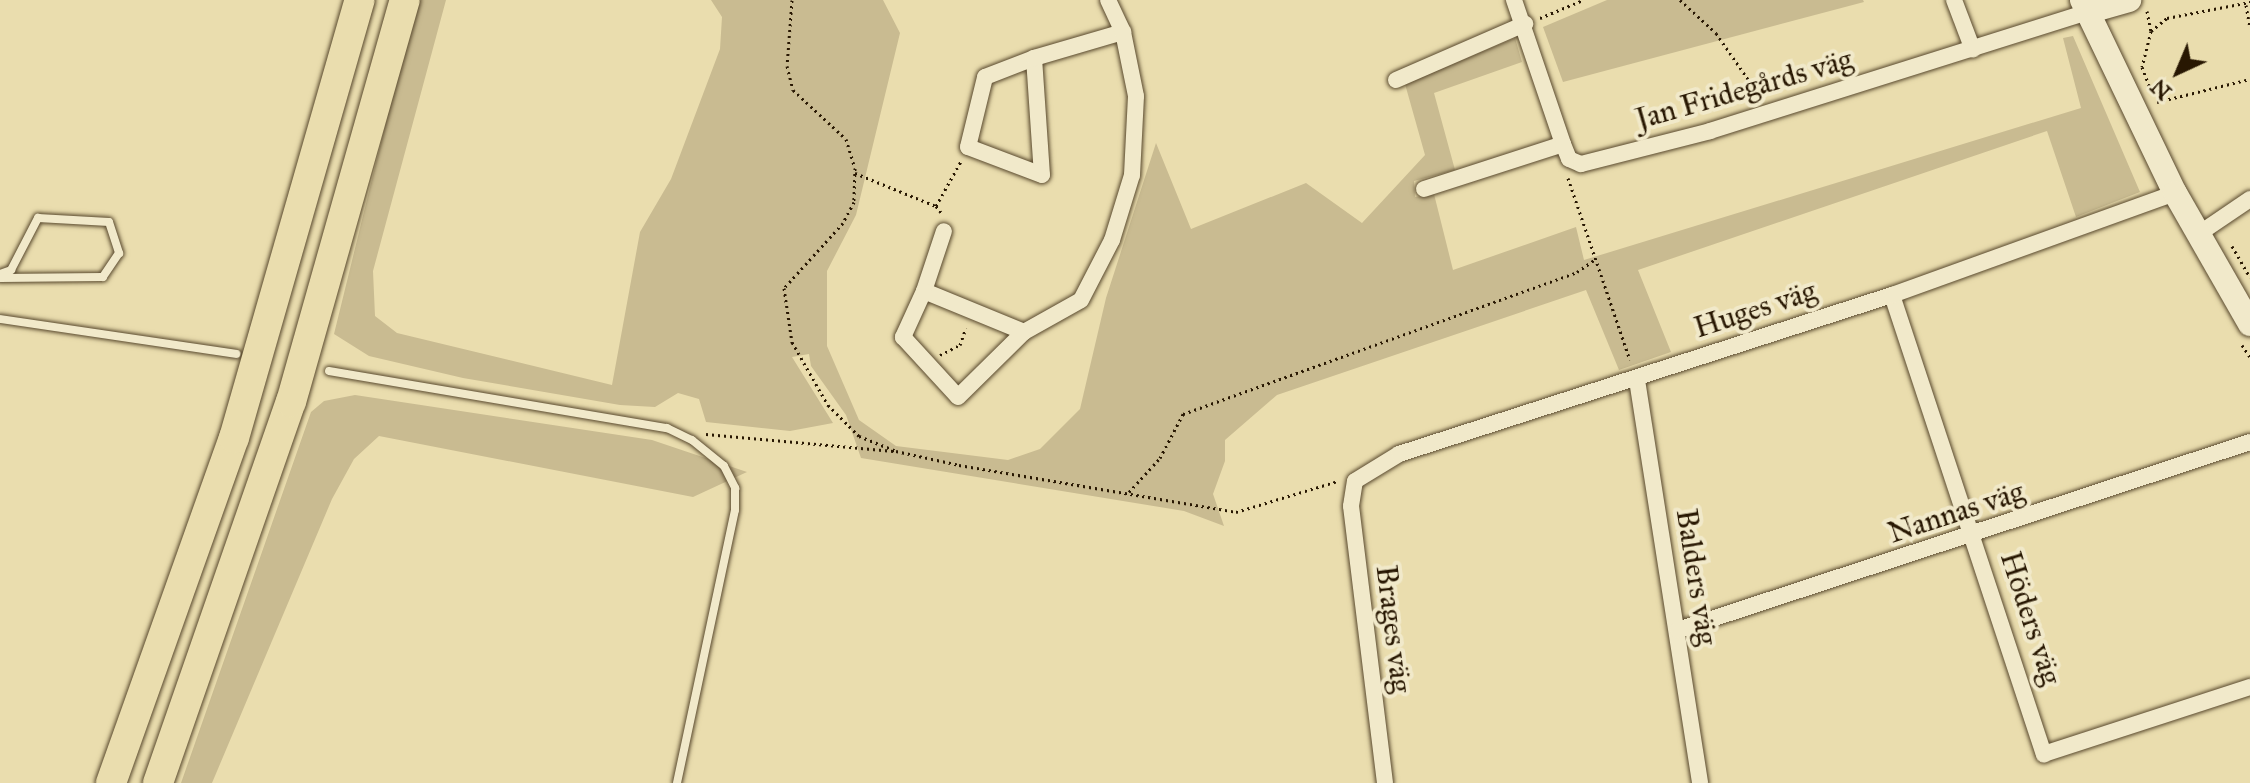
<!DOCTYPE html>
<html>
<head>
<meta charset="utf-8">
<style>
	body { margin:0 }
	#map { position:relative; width:2250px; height:783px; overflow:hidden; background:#eaddae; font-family:"IM FELL Great Primer",serif }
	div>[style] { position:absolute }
	.green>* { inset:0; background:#c9bb91 }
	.path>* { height:3px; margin-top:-1.5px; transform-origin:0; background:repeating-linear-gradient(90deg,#281702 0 2px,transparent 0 6px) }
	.roads { filter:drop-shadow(0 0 2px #58482d) drop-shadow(0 0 2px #58482d) }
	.lane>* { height:8px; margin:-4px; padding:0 4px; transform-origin:4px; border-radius:4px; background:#f1e9ca }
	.street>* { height:16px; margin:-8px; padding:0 8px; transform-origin:8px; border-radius:8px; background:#f1e9ca }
	.secondary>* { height:24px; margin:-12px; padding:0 12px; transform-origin:12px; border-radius:12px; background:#f1e9ca }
	.highway>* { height:30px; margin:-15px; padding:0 15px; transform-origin:15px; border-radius:15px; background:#eaddae }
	span { translate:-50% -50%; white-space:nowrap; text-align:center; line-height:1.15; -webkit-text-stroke:8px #f1e9ca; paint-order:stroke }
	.street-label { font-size:30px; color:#281702 }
	.north { position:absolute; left:2138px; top:32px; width:80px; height:80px; -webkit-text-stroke:6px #f1e9ca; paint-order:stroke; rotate:224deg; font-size:22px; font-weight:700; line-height:32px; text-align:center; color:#281702 }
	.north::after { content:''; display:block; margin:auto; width:28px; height:36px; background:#281702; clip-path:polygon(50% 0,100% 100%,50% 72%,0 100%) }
</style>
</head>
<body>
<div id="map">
	<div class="green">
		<i style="clip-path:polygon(416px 0,446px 0,373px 271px,375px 316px,397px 333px,612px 385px,640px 232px,671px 179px,720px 49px,722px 17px,711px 0,883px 0,900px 33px,856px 215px,827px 271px,827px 346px,859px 420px,896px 446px,1008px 460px,1040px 449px,1080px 409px,1106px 298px,1156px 143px,1191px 229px,1306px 183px,1362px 223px,1425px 155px,1405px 84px,1515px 38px,1522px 62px,1434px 93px,1455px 170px,1414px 181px,1415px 197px,1434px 194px,1453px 270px,1576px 227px,1584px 260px,2081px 108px,2063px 38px,2073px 36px,2140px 192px,2076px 217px,2047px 131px,1638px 270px,1671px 352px,1619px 370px,1586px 290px,1277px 395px,1225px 440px,1225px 461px,1213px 494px,1224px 526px,1184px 511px,861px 458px,846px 415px,811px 366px,809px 354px,792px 357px,833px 423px,790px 431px,706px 422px,699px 399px,678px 393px,655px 407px,620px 405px,463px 378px,369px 356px,334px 334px)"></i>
		<i style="clip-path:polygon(1607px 0,1863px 0,1864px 2px,1563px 82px,1543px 27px)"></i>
		<i style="clip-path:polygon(355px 395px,652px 440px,747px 472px,693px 497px,379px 436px,354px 459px,332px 499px,212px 783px,181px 783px,311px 412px,324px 401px)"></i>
	</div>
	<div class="path">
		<i style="left:792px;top:0;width:66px;rotate:94.3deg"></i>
		<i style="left:787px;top:66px;width:25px;rotate:76deg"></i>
		<i style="left:793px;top:90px;width:72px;rotate:42.8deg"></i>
		<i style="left:846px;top:139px;width:30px;rotate:73deg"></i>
		<i style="left:855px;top:168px;width:34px;rotate:92deg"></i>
		<i style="left:854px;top:202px;width:24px;rotate:118deg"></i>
		<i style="left:843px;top:223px;width:88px;rotate:132.2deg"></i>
		<i style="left:784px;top:288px;width:55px;rotate:81.6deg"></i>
		<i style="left:792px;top:342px;width:73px;rotate:60.3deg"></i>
		<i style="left:828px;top:405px;width:44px;rotate:45deg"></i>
		<i style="left:859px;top:436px;width:40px;rotate:22deg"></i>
		<i style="left:896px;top:451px;width:65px;rotate:12.5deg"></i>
		<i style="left:959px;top:465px;width:281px;rotate:9.6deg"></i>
		<i style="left:1236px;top:512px;width:107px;rotate:-16.9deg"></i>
		<i style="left:1680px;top:0;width:49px;rotate:42.5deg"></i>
		<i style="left:1716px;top:33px;width:79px;rotate:55.3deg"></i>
		<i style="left:2246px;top:5px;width:23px;rotate:80deg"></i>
		<i style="left:2147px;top:11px;width:20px;rotate:79deg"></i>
		<i style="left:2151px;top:31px;width:37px;rotate:104deg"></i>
		<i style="left:2142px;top:67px;width:22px;rotate:69deg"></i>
		<i style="left:1540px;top:18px;width:47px;rotate:-22.7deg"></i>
		<i style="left:2151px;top:31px;width:21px;rotate:-39deg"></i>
		<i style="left:2167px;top:18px;width:85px;rotate:-10.9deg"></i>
		<i style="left:2157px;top:102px;width:96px;rotate:-13.9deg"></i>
		<i style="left:855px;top:173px;width:87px;rotate:22.2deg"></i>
		<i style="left:936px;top:206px;width:11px;rotate:52deg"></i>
		<i style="left:1568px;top:178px;width:192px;rotate:71.2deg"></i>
		<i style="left:936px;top:206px;width:51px;rotate:-60.9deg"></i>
		<i style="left:2232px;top:246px;width:36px;rotate:60deg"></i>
		<i style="left:2242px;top:345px;width:14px;rotate:56deg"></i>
		<i style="left:940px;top:355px;width:22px;rotate:-27deg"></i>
		<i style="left:960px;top:345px;width:18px;rotate:-71deg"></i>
		<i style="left:706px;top:434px;width:188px;rotate:5.2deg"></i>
		<i style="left:1129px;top:492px;width:46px;rotate:-47.6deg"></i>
		<i style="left:1160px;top:458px;width:50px;rotate:-62.4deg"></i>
		<i style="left:1183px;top:414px;width:419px;rotate:-19.8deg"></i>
		<i style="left:1577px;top:272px;width:21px;rotate:-35deg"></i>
	</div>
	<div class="roads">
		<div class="lane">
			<i style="left:0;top:274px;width:12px;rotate:-20deg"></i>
			<i style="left:11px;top:270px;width:59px;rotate:-62.6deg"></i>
			<i style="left:38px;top:218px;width:71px;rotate:3.2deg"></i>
			<i style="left:109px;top:222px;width:33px;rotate:72deg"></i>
			<i style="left:119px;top:253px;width:29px;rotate:124deg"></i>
			<i style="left:103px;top:277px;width:103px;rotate:179.4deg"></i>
			<i style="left:0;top:319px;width:239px;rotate:8.4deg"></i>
			<i style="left:329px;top:371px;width:343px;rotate:9.6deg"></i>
			<i style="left:667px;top:428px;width:28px;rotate:26deg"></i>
			<i style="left:692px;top:440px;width:41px;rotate:39.1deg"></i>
			<i style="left:724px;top:466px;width:25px;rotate:63deg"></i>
			<i style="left:735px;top:488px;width:22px;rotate:90deg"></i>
			<i style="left:735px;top:510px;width:279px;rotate:102deg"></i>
		</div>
		<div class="street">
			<i style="left:1514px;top:0;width:152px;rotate:71.2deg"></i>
			<i style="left:1954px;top:0;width:53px;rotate:69.2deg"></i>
			<i style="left:1034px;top:58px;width:117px;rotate:86.1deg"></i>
			<i style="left:1042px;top:175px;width:79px;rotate:-159.3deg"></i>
			<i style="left:968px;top:147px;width:72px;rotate:-76.3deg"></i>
			<i style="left:985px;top:77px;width:53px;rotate:-21.2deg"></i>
			<i style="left:1034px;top:58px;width:93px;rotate:-16.3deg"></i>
			<i style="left:1396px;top:80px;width:141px;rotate:-23.5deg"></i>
			<i style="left:1424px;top:189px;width:146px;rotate:-17.9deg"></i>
			<i style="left:1563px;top:144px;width:16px;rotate:68deg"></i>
			<i style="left:1569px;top:159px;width:13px;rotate:23deg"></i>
			<i style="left:1581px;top:164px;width:133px;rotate:-14.3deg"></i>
			<i style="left:1710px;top:131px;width:395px;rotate:-17.5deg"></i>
			<i style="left:2197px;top:235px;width:64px;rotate:-34.2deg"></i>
			<i style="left:924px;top:291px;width:63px;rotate:-71.6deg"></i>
			<i style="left:1892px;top:295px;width:484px;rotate:71.7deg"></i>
			<i style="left:2044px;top:754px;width:217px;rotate:-18deg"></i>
			<i style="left:1024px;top:332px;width:108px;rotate:-157.7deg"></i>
			<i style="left:924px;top:291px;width:51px;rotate:114.5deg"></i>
			<i style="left:903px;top:337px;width:81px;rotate:47.5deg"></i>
			<i style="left:958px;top:397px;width:93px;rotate:-44.6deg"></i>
			<i style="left:1024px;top:332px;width:65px;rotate:-29.3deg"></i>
			<i style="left:1081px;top:300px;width:68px;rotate:-62.7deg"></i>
			<i style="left:1112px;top:240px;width:68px;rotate:-72.9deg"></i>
			<i style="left:1132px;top:175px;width:79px;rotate:-87.1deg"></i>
			<i style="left:1136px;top:96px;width:65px;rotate:-101.5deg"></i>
			<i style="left:1123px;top:32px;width:35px;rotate:-115deg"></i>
			<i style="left:1637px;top:380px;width:408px;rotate:81.1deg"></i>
			<i style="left:1678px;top:630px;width:602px;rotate:-18.19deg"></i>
			<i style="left:1385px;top:783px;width:279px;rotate:-97deg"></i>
			<i style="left:1351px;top:506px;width:25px;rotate:-81deg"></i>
			<i style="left:1355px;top:481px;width:52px;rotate:-31.5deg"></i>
			<i style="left:1399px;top:454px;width:518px;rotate:-17.88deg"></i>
			<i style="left:1892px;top:295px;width:301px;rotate:-19.8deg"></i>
		</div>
		<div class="secondary">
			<i style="left:2082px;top:0;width:214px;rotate:64.3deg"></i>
			<i style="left:2175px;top:193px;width:151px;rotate:60.2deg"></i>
			<i style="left:2087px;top:12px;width:44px;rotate:-15.9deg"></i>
		</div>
		<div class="highway">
			<i style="left:111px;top:783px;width:366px;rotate:-70.4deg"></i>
			<i style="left:234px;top:438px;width:456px;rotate:-74deg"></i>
			<i style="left:158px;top:783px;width:404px;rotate:-70.8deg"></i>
			<i style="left:291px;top:402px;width:418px;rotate:-74.2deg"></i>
		</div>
	</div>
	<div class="street-label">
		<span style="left:1744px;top:89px;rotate:-16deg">Jan Fridegårds väg</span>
		<span style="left:1755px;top:309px;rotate:-18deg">Huges väg</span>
		<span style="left:1956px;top:512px;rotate:-18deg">Nannas väg</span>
		<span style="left:1697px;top:577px;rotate:81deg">Balders väg</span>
		<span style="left:2031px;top:618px;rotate:72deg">Höders väg</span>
		<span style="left:1394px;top:629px;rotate:83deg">Brages väg</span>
	</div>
	<div class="north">N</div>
</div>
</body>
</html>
